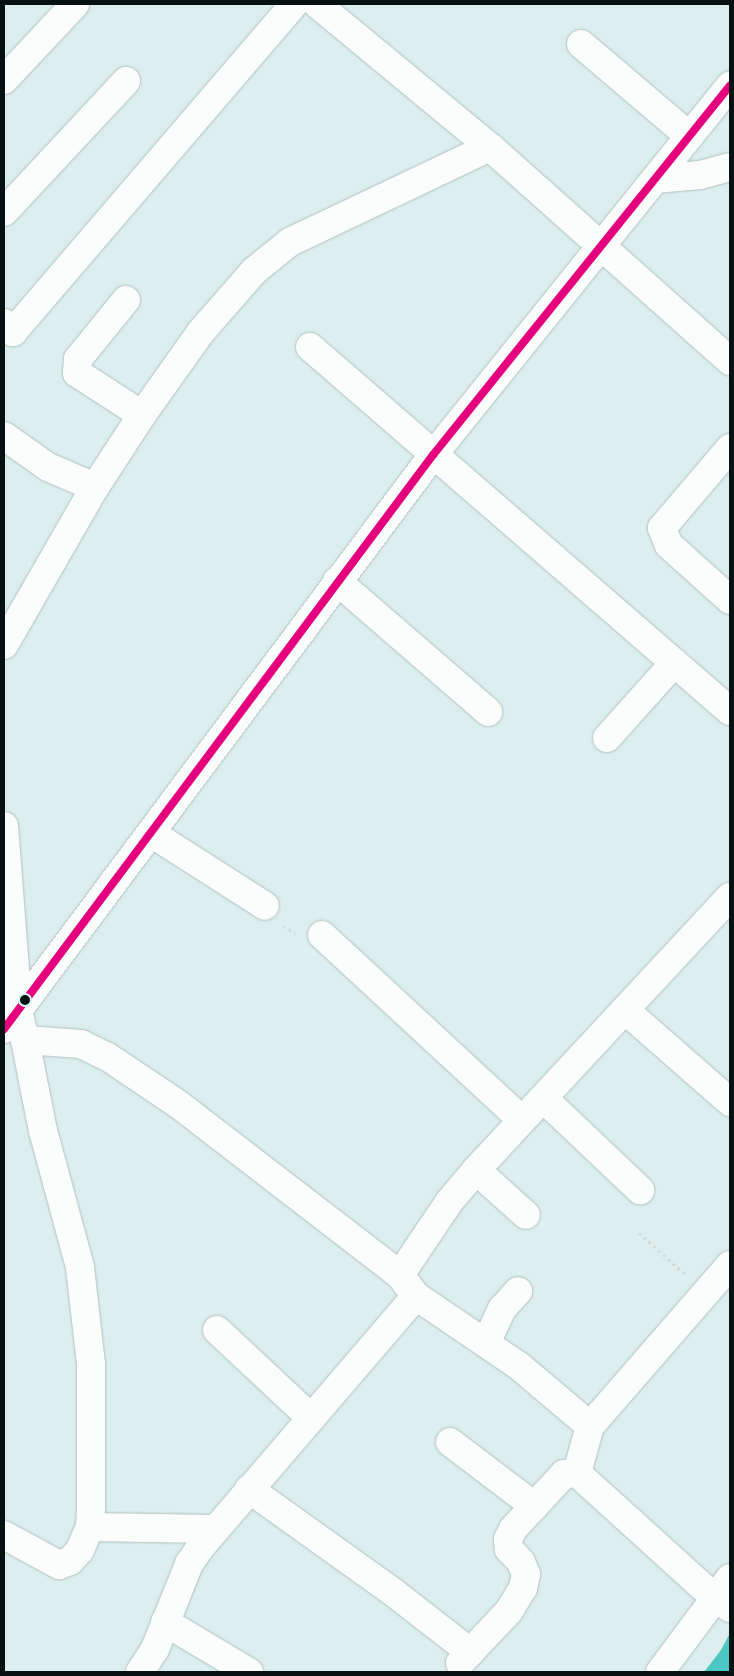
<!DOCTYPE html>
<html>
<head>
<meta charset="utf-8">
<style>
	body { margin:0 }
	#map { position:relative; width:734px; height:1676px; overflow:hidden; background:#dcefee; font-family:"Roboto Condensed",sans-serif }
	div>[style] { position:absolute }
	.water>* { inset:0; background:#4cc7c3 }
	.path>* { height:3px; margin-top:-1.5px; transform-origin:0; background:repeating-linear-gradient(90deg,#d4dada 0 2.5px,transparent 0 6.5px) }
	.roads { filter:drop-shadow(0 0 1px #b2c1c0) drop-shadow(0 0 1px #b2c1c0) }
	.minor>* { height:28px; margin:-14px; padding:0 14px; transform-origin:14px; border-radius:14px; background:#fafdfc }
	.bus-1>* { height:8px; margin:-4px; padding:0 4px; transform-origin:4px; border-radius:4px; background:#e5007d }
	.dots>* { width:14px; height:14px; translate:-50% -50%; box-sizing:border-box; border:2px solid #d4f7f4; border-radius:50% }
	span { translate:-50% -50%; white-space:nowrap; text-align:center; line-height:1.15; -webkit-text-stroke:4px #d4f7f4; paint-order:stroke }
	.frame { position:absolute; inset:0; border:5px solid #061211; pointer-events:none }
</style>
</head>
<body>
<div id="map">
	<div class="water">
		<i style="clip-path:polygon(730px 1633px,730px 1672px,704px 1672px,721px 1650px)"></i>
	</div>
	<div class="path">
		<i style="left:283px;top:926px;width:14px;rotate:30deg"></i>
		<i style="left:639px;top:1233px;width:62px;rotate:41.7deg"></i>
	</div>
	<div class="roads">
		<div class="minor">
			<i style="left:317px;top:4px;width:224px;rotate:39.6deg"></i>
			<i style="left:490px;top:147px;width:322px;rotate:41.7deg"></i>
			<i style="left:581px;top:44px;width:142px;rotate:40.4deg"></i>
			<i style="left:4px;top:80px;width:104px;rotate:-46.9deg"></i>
			<i style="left:655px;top:179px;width:45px;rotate:-5.1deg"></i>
			<i style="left:700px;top:175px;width:31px;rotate:-15deg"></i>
			<i style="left:4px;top:212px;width:179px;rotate:-47deg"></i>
			<i style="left:126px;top:300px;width:76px;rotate:129.1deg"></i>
			<i style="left:78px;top:359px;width:14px;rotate:94deg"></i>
			<i style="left:77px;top:373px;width:77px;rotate:32.9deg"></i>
			<i style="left:4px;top:323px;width:13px;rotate:45deg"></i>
			<i style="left:13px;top:332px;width:432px;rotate:-49.4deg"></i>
			<i style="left:310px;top:347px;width:556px;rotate:40.91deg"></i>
			<i style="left:4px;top:436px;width:54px;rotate:35.2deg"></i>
			<i style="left:48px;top:467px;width:51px;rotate:23.1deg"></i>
			<i style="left:730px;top:448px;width:105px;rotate:130.4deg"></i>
			<i style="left:662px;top:528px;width:18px;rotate:68deg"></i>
			<i style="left:669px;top:545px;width:82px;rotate:42deg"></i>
			<i style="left:337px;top:581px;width:200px;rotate:40.9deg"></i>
			<i style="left:4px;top:645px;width:182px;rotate:-60.1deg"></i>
			<i style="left:95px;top:487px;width:86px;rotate:-56.9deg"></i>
			<i style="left:142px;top:415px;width:100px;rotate:-54.7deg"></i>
			<i style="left:200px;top:333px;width:82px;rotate:-48.9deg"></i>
			<i style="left:254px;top:271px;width:46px;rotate:-38.9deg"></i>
			<i style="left:290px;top:242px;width:221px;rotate:-25.4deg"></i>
			<i style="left:607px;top:738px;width:101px;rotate:-48.2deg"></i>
			<i style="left:4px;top:826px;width:185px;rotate:85.6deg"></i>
			<i style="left:18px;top:1010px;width:31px;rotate:77deg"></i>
			<i style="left:25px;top:1040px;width:56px;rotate:4.1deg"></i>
			<i style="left:81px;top:1044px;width:30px;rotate:26deg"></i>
			<i style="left:108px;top:1057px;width:84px;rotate:33.9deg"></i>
			<i style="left:178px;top:1104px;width:280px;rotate:37.6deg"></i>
			<i style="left:400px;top:1275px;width:26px;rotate:53deg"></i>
			<i style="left:416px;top:1296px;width:125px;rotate:34.2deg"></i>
			<i style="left:519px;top:1366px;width:93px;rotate:40.2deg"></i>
			<i style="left:151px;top:833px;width:135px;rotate:32.6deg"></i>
			<i style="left:322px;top:935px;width:272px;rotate:42.8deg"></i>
			<i style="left:625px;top:1010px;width:140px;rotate:41.2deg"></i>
			<i style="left:4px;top:1029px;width:717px;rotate:-53.23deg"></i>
			<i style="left:433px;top:455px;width:474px;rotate:-51.2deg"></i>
			<i style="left:543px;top:1098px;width:134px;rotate:43.5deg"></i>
			<i style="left:476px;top:1170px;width:67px;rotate:42deg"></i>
			<i style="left:730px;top:1265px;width:213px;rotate:131deg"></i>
			<i style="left:590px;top:1426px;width:49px;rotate:105.5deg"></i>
			<i style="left:577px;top:1473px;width:186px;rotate:42.2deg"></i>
			<i style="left:715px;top:1598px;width:18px;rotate:34deg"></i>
			<i style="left:400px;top:1275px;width:88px;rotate:-56.1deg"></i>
			<i style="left:449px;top:1202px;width:42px;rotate:-49.8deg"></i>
			<i style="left:476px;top:1170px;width:373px;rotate:-47.1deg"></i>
			<i style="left:217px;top:1330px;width:129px;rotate:43.1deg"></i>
			<i style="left:486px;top:1343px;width:38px;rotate:-65deg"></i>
			<i style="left:502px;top:1309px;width:24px;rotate:-48deg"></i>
			<i style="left:450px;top:1442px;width:106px;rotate:37.3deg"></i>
			<i style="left:249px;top:1489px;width:177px;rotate:35.6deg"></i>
			<i style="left:393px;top:1592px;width:98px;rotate:37.9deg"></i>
			<i style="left:90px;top:1527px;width:125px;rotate:0.9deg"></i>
			<i style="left:4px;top:1535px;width:63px;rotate:28.6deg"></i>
			<i style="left:59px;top:1565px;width:12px;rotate:-20deg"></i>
			<i style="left:70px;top:1561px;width:15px;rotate:-48deg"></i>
			<i style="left:80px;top:1550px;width:25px;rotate:-67deg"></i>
			<i style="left:90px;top:1527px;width:20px;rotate:-87deg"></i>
			<i style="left:91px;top:1507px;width:143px;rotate:-90deg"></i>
			<i style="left:91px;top:1364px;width:98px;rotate:-96.5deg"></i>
			<i style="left:80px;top:1267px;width:141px;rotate:-105.2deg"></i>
			<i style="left:43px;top:1131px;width:93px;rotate:-101.2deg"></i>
			<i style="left:165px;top:1622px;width:98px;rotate:30.8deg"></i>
			<i style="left:460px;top:1663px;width:71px;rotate:-46.7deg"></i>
			<i style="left:509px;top:1611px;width:27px;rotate:-59deg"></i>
			<i style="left:523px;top:1588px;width:14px;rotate:-78deg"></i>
			<i style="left:526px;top:1574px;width:13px;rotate:-113deg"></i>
			<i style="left:521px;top:1562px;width:18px;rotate:-133deg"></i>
			<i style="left:509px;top:1549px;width:10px;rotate:-96deg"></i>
			<i style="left:508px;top:1539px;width:11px;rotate:-63deg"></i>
			<i style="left:513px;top:1529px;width:75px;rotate:-47.2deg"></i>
			<i style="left:564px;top:1474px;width:13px;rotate:-4deg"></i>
			<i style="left:140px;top:1672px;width:27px;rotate:-57deg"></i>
			<i style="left:155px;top:1649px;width:92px;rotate:-68.2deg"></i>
			<i style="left:189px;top:1564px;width:18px;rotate:-56deg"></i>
			<i style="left:199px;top:1549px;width:333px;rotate:-49.4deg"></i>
			<i style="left:660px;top:1672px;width:117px;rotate:-53.3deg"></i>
		</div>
	</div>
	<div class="bus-1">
		<i style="left:4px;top:1029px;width:717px;rotate:-53.23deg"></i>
		<i style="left:433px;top:455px;width:474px;rotate:-51.2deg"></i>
	</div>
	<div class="dots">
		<i style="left:25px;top:1000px;background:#061211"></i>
	</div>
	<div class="frame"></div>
</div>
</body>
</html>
